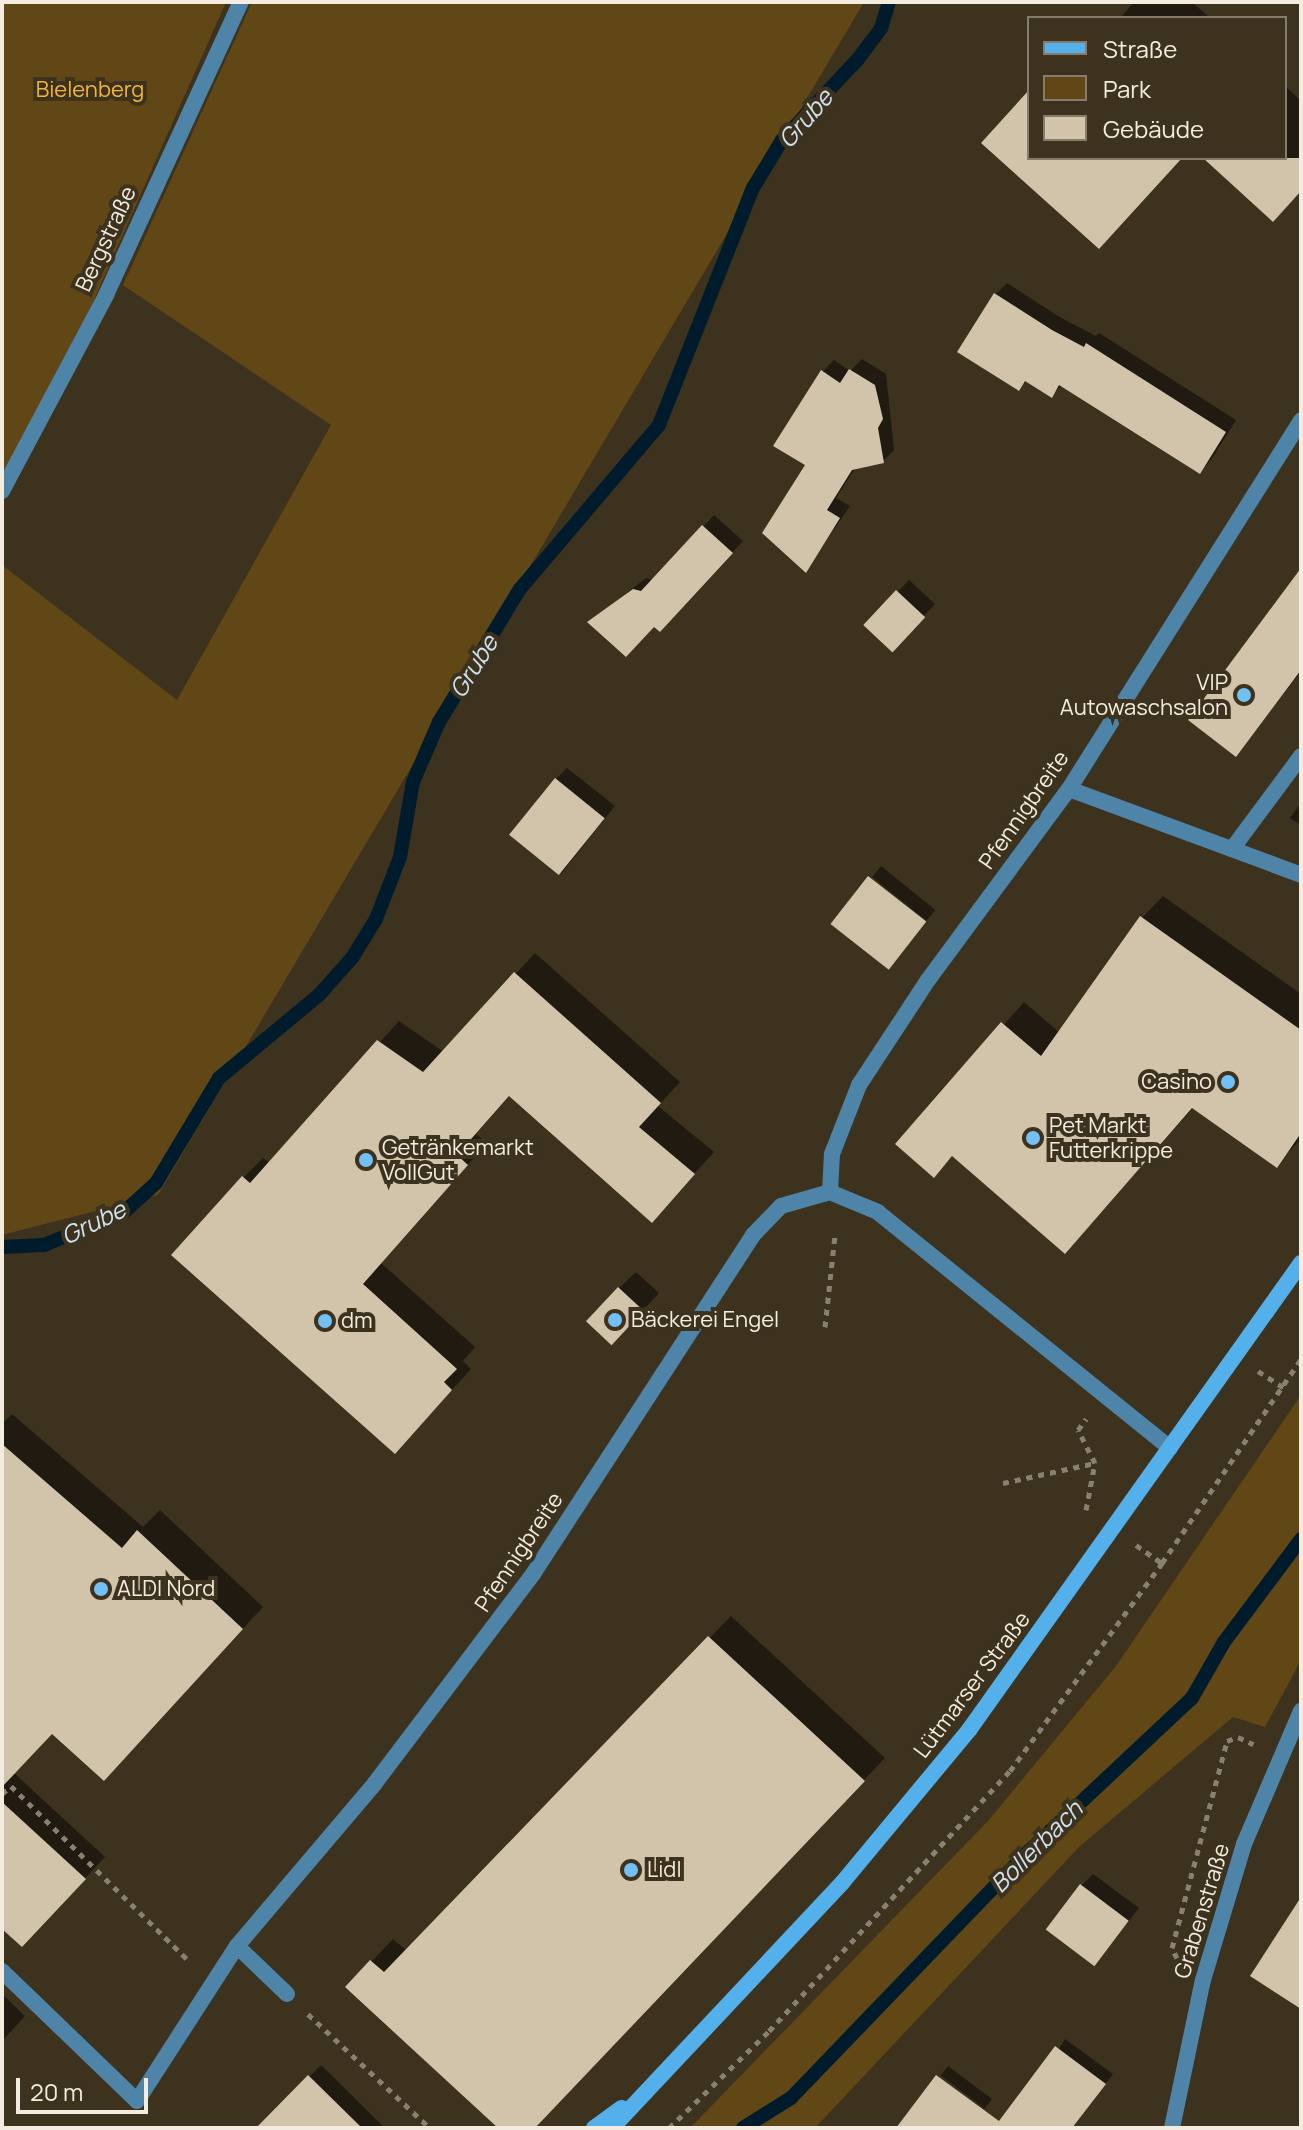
<!DOCTYPE html>
<html>
<head>
<meta charset="utf-8">
<style>
	body { margin:0 }
	#map { position:relative; width:1303px; height:2130px; overflow:hidden; background:#3d321e; font-family:Manrope,sans-serif }
	div>[style] { position:absolute }
	.green>* { inset:0; background:#604715 }
	.shadow>* { inset:0; background:#0007; transform-origin:0 0 }
	.stream>* { height:14px; margin:-7px; padding:0 7px; transform-origin:7px; border-radius:7px; background:#001c2c }
	.building>* { inset:0; background:#d2c3ab; transform-origin:0 0 }
	.path>* { height:5px; margin-top:-2.5px; transform-origin:0; background:repeating-linear-gradient(90deg,#89806f 0 6px,transparent 0 12px) }
	.lane>* { height:16px; margin:-8px; padding:0 8px; transform-origin:8px; border-radius:8px; background:#4d84a8 }
	.street>* { height:16px; margin:-8px; padding:0 8px; transform-origin:8px; border-radius:8px; background:#4d84a8 }
	.secondary>* { height:16px; margin:-8px; padding:0 8px; transform-origin:8px; border-radius:8px; background:#53b0ea }
	.dots>* { width:22px; height:22px; translate:-50% -50%; box-sizing:border-box; border:4px solid #3d321e; border-radius:50% }
	span { translate:-50% -50%; white-space:nowrap; text-align:center; line-height:1.15; -webkit-text-stroke:8px #3d321e; paint-order:stroke }
	.park-label { font-size:22px; color:#f3b63b }
	.street-label { font-size:22px; color:#f3ecdf }
	.poi-label { font-size:22px; color:#f3ecdf }
	.right { translate:-100% -50%; text-align:right }
	.left { translate:0 -50%; text-align:left }
	.water-label { font-size:24px; color:#cfe3f2; font-style:italic }
	.frame { position:absolute; inset:0; border:4px solid #f3ecdf; pointer-events:none }
	.legend { position:absolute; left:1027px; top:16px; width:260px; height:144px; box-sizing:border-box; background:#3d321e; border:2px solid #867c6b; margin:0; padding:10px 14px; list-style:none; font-size:24px; color:#f3ecdf }
	.legend li { display:flex; align-items:center; gap:16px; height:40px }
	.legend b { width:40px; border:2px solid #867c6b }
	.scale { position:absolute; left:16px; top:2078px; width:132px; height:36px; box-sizing:border-box; border:4px solid #f3ecdf; border-top:0; padding-left:10px; font-size:24px; line-height:28px; white-space:nowrap; color:#f3ecdf; -webkit-text-stroke:6px #3d321e; paint-order:stroke }
</style>
</head>
<body>
<div id="map">
	<div class="green">
		<i style="clip-path:polygon(2px 2px,226px 2px,43px 415px,2px 480px)"></i>
		<i style="clip-path:polygon(252px 2px,864px 2px,158px 1195px,2px 1235px,2px 565px,177px 700px,331px 425px,123px 285px)"></i>
		<i style="clip-path:polygon(1301px 1395px,1301px 1660px,1265px 1727px,1233px 1717px,1079px 1847px,815px 2128px,690px 2128px,988px 1821px,1116px 1666px)"></i>
	</div>
	<div class="shadow">
		<i style="clip-path:polygon(1134px 2px,1192px 2px,1210px 18px,1120px 18px)"></i>
		<i style="clip-path:polygon(1285px 86px,1301px 101px,1301px 190px,1206px 158px,1285px 158px)"></i>
		<i style="clip-path:polygon(1007px 283px,1063px 319px,1096px 336px,1099px 333px,1236px 420px,1211px 460px,1200px 472px,1062px 385px,1052px 395px,1027px 380px,1019px 388px,995px 295px)"></i>
		<i style="clip-path:polygon(862px 359px,886px 374px,894px 450px,883px 461px,856px 467px,836px 498px,850px 506px,806px 570px,808px 465px,822px 372px,834px 360px,850px 371px)"></i>
		<i style="clip-path:polygon(714px 515px,743px 541px,672px 618px,654px 624px,590px 622px,646px 578px,654px 580px)"></i>
		<i style="clip-path:polygon(1301px 575px,1301px 672px,1236px 754px)"></i>
		<i style="clip-path:polygon(909px 580px,935px 604px,903px 638px,866px 625px)"></i>
		<i style="clip-path:polygon(567px 768px,615px 806px,561px 874px,556px 779px)"></i>
		<i style="clip-path:polygon(1301px 803px,1301px 825px,1290px 818px)"></i>
		<i style="left:881px;top:866px;width:70px;height:14px;rotate:39deg"></i>
		<i style="clip-path:polygon(1163px 896px,1301px 994px,1301px 1139px,1276px 1165px,1194px 1107px,1065px 1251px,954px 1155px,934px 1175px,898px 1144px,1024px 1002px,1060px 1033px,1142px 918px)"></i>
		<i style="clip-path:polygon(535px 953px,680px 1082px,658px 1106px,714px 1152px,652px 1220px,511px 1094px,476px 1134px,487px 1143px,381px 1263px,475px 1347px,463px 1361px,471px 1369px,415px 1431px,243px 1178px,263px 1158px,270px 1163px,399px 1021px,444px 1052px)"></i>
		<i style="clip-path:polygon(636px 1272px,659px 1293px,629px 1326px,619px 1288px)"></i>
		<i style="clip-path:polygon(12px 1414px,143px 1527px,160px 1510px,263px 1607px,124px 1757px,52px 1731px,14px 1773px,105px 1857px,42px 1924px,2px 1927px,2px 1424px)"></i>
		<i style="clip-path:polygon(731px 1616px,885px 1758px,533px 2128px,501px 2128px,347px 1987px,393px 1939px,407px 1951px)"></i>
		<i style="clip-path:polygon(1093px 1874px,1139px 1908px,1095px 1963px,1081px 1886px)"></i>
		<i style="clip-path:polygon(2px 1994px,25px 2016px,2px 2041px)"></i>
		<i style="clip-path:polygon(1065px 2039px,1113px 2074px,1072px 2128px,1011px 2128px)"></i>
		<i style="clip-path:polygon(321px 2065px,385px 2128px,259px 2128px)"></i>
		<i style="left:948px;top:2066px;width:55px;height:12px;rotate:37deg"></i>
	</div>
	<div class="stream">
		<i style="left:2px;top:1247px;width:42px;rotate:-2.7deg"></i>
		<i style="left:44px;top:1245px;width:85px;rotate:-22.1deg"></i>
		<i style="left:123px;top:1213px;width:45px;rotate:-42.3deg"></i>
		<i style="left:156px;top:1183px;width:122px;rotate:-59deg"></i>
		<i style="left:219px;top:1078px;width:130px;rotate:-39.7deg"></i>
		<i style="left:319px;top:995px;width:50px;rotate:-48.3deg"></i>
		<i style="left:352px;top:958px;width:46px;rotate:-58.4deg"></i>
		<i style="left:376px;top:919px;width:66px;rotate:-68.8deg"></i>
		<i style="left:400px;top:857px;width:76px;rotate:-80.2deg"></i>
		<i style="left:413px;top:782px;width:65px;rotate:-66.6deg"></i>
		<i style="left:439px;top:722px;width:156px;rotate:-58.7deg"></i>
		<i style="left:520px;top:589px;width:215px;rotate:-49.7deg"></i>
		<i style="left:659px;top:425px;width:255px;rotate:-68.4deg"></i>
		<i style="left:753px;top:188px;width:56px;rotate:-58.9deg"></i>
		<i style="left:782px;top:140px;width:111px;rotate:-46.8deg"></i>
		<i style="left:858px;top:59px;width:39px;rotate:-53deg"></i>
		<i style="left:881px;top:28px;width:27px;rotate:-73deg"></i>
		<i style="left:743px;top:2128px;width:57px;rotate:-32deg"></i>
		<i style="left:791px;top:2098px;width:344px;rotate:-46.1deg"></i>
		<i style="left:1030px;top:1850px;width:222px;rotate:-43.2deg"></i>
		<i style="left:1192px;top:1698px;width:64px;rotate:-60.3deg"></i>
		<i style="left:1224px;top:1642px;width:129px;rotate:-53.2deg"></i>
	</div>
	<div class="building">
		<i style="clip-path:polygon(1029px 90px,1029px 158px,1182px 158px,1099px 249px,981px 143px)"></i>
		<i style="clip-path:polygon(1203px 158px,1301px 158px,1301px 191px,1273px 222px)"></i>
		<i style="clip-path:polygon(994px 293px,1052px 330px,1084px 347px,1086px 343px,1226px 432px,1200px 474px,1059px 385px,1052px 398px,1025px 381px,1019px 391px,957px 352px)"></i>
		<i style="clip-path:polygon(849px 369px,875px 385px,883px 419px,878px 428px,884px 463px,852px 470px,827px 510px,840px 518px,806px 573px,762px 533px,805px 465px,773px 446px,821px 370px,840px 383px)"></i>
		<i style="clip-path:polygon(702px 525px,733px 553px,660px 632px,654px 627px,626px 657px,587px 622px,633px 589px,641px 591px)"></i>
		<i style="clip-path:polygon(1301px 568px,1301px 670px,1236px 757px,1188px 720px)"></i>
		<i style="left:896px;top:590px;width:40px;height:48px;rotate:43deg"></i>
		<i style="left:555px;top:778px;width:64px;height:73px;rotate:39deg"></i>
		<i style="left:868px;top:876px;width:74px;height:61px;rotate:38deg"></i>
		<i style="clip-path:polygon(1140px 916px,1301px 1030px,1301px 1133px,1277px 1168px,1192px 1108px,1065px 1254px,952px 1156px,934px 1178px,895px 1144px,1001px 1022px,1041px 1056px)"></i>
		<i style="clip-path:polygon(514px 972px,661px 1103px,639px 1127px,695px 1174px,652px 1223px,509px 1096px,457px 1155px,468px 1165px,363px 1284px,457px 1369px,444px 1382px,452px 1390px,395px 1454px,171px 1255px,242px 1176px,250px 1183px,377px 1040px,423px 1072px)"></i>
		<i style="left:618px;top:1287px;width:35px;height:47px;rotate:43deg"></i>
		<i style="clip-path:polygon(2px 1444px,122px 1548px,137px 1530px,243px 1629px,104px 1781px,52px 1734px,2px 1787px)"></i>
		<i style="clip-path:polygon(708px 1636px,865px 1781px,535px 2128px,498px 2128px,345px 1987px,370px 1960px,384px 1972px)"></i>
		<i style="clip-path:polygon(2px 1802px,86px 1879px,22px 1947px,2px 1929px)"></i>
		<i style="left:1080px;top:1884px;width:61px;height:57px;rotate:37deg"></i>
		<i style="clip-path:polygon(1301px 1897px,1301px 2009px,1250px 1976px)"></i>
		<i style="clip-path:polygon(1055px 2046px,1106px 2084px,1072px 2128px,896px 2128px,936px 2075px,999px 2121px)"></i>
		<i style="clip-path:polygon(308px 2075px,362px 2128px,256px 2128px)"></i>
	</div>
	<div class="path">
		<i style="left:825px;top:1327px;width:93px;rotate:-83.8deg"></i>
		<i style="left:1258px;top:1371px;width:31px;rotate:33deg"></i>
		<i style="left:1003px;top:1483px;width:94px;rotate:-12.3deg"></i>
		<i style="left:1095px;top:1463px;width:37px;rotate:-117deg"></i>
		<i style="left:1078px;top:1430px;width:14px;rotate:-54deg"></i>
		<i style="left:1086px;top:1510px;width:48px;rotate:-79.2deg"></i>
		<i style="left:1136px;top:1545px;width:32px;rotate:35deg"></i>
		<i style="left:2px;top:1794px;width:12px;rotate:-42deg"></i>
		<i style="left:11px;top:1786px;width:251px;rotate:44.5deg"></i>
		<i style="left:1177px;top:1958px;width:11px;rotate:-117deg"></i>
		<i style="left:1172px;top:1948px;width:214px;rotate:-75.1deg"></i>
		<i style="left:1227px;top:1741px;width:12px;rotate:-20deg"></i>
		<i style="left:1238px;top:1737px;width:17px;rotate:25deg"></i>
		<i style="left:308px;top:2014px;width:167px;rotate:43.1deg"></i>
		<i style="left:669px;top:2128px;width:139px;rotate:-44.1deg"></i>
		<i style="left:769px;top:2031px;width:355px;rotate:-47.2deg"></i>
		<i style="left:1010px;top:1771px;width:258px;rotate:-53.8deg"></i>
		<i style="left:1162px;top:1563px;width:247px;rotate:-55.7deg"></i>
	</div>
	<div class="lane">
		<i style="left:1069px;top:789px;width:247px;rotate:20.3deg"></i>
		<i style="left:1232px;top:849px;width:116px;rotate:-53.4deg"></i>
		<i style="left:2px;top:1971px;width:187px;rotate:43.9deg"></i>
	</div>
	<div class="street">
		<i style="left:2px;top:491px;width:222px;rotate:-62deg"></i>
		<i style="left:106px;top:295px;width:323px;rotate:-65.3deg"></i>
		<i style="left:1170px;top:1448px;width:375px;rotate:-141.1deg"></i>
		<i style="left:878px;top:1212px;width:52px;rotate:-157.4deg"></i>
		<i style="left:830px;top:1192px;width:38px;rotate:-87deg"></i>
		<i style="left:832px;top:1154px;width:74px;rotate:-68.6deg"></i>
		<i style="left:859px;top:1085px;width:126px;rotate:-56.7deg"></i>
		<i style="left:928px;top:980px;width:237px;rotate:-53.6deg"></i>
		<i style="left:1069px;top:789px;width:436px;rotate:-57.8deg"></i>
		<i style="left:287px;top:1994px;width:69px;rotate:-136.2deg"></i>
		<i style="left:237px;top:1946px;width:214px;rotate:-49.7deg"></i>
		<i style="left:375px;top:1783px;width:262px;rotate:-52.9deg"></i>
		<i style="left:533px;top:1574px;width:404px;rotate:-57deg"></i>
		<i style="left:753px;top:1235px;width:40px;rotate:-46deg"></i>
		<i style="left:781px;top:1206px;width:51px;rotate:-15.9deg"></i>
		<i style="left:137px;top:2101px;width:184px;rotate:-57.2deg"></i>
		<i style="left:1172px;top:2128px;width:151px;rotate:-78.2deg"></i>
		<i style="left:1203px;top:1980px;width:142px;rotate:-73.2deg"></i>
		<i style="left:1244px;top:1844px;width:145px;rotate:-66.8deg"></i>
	</div>
	<div class="secondary">
		<i style="left:594px;top:2128px;width:34px;rotate:-36deg"></i>
		<i style="left:612px;top:2128px;width:336px;rotate:-46.8deg"></i>
		<i style="left:842px;top:1883px;width:199px;rotate:-50.3deg"></i>
		<i style="left:969px;top:1730px;width:573px;rotate:-54.59deg"></i>
	</div>
	<div class="dots">
		<i style="left:1244px;top:695px;background:#72c1f5"></i>
		<i style="left:1228px;top:1082px;background:#72c1f5"></i>
		<i style="left:1033px;top:1138px;background:#72c1f5"></i>
		<i style="left:366px;top:1160px;background:#72c1f5"></i>
		<i style="left:615px;top:1320px;background:#72c1f5"></i>
		<i style="left:325px;top:1321px;background:#72c1f5"></i>
		<i style="left:101px;top:1589px;background:#72c1f5"></i>
		<i style="left:631px;top:1870px;background:#72c1f5"></i>
	</div>
	<div class="park-label">
		<span style="left:90px;top:90px">Bielenberg</span>
	</div>
	<div class="street-label">
		<span style="left:106px;top:239px;rotate:-65deg">Bergstraße</span>
		<span style="left:1024px;top:810px;rotate:-55deg">Pfennigbreite</span>
		<span style="left:519px;top:1552px;rotate:-56deg">Pfennigbreite</span>
		<span style="left:972px;top:1685px;rotate:-53deg">Lütmarser Straße</span>
		<span style="left:1202px;top:1911px;rotate:-73deg">Grabenstraße</span>
	</div>
	<div class="poi-label">
		<span class="right" style="left:1228px;top:695px">VIP<br>Autowaschsalon</span>
		<span class="right" style="left:1212px;top:1082px">Casino</span>
		<span class="left" style="left:1049px;top:1138px">Pet Markt<br>Futterkrippe</span>
		<span class="left" style="left:382px;top:1160px">Getränkemarkt<br>VollGut</span>
		<span class="left" style="left:631px;top:1320px">Bäckerei Engel</span>
		<span class="left" style="left:341px;top:1321px">dm</span>
		<span class="left" style="left:117px;top:1589px">ALDI Nord</span>
		<span class="left" style="left:647px;top:1870px">Lidl</span>
	</div>
	<div class="water-label">
		<span style="left:805px;top:118px;rotate:-49deg">Grube</span>
		<span style="left:473px;top:666px;rotate:-58deg">Grube</span>
		<span style="left:93px;top:1222px;rotate:-26deg">Grube</span>
		<span style="left:1036px;top:1846px;rotate:-45deg">Bollerbach</span>
	</div>
	<div class="frame"></div>
	<ul class="legend">
	<li><b style="height:10px;background:#53b0ea"></b>Straße</li>
	<li><b style="height:22px;background:#604715"></b>Park</li>
	<li><b style="height:22px;background:#d2c3ab"></b>Gebäude</li>
	</ul>
	<div class="scale">20 m</div>
</div>
</body>
</html>
